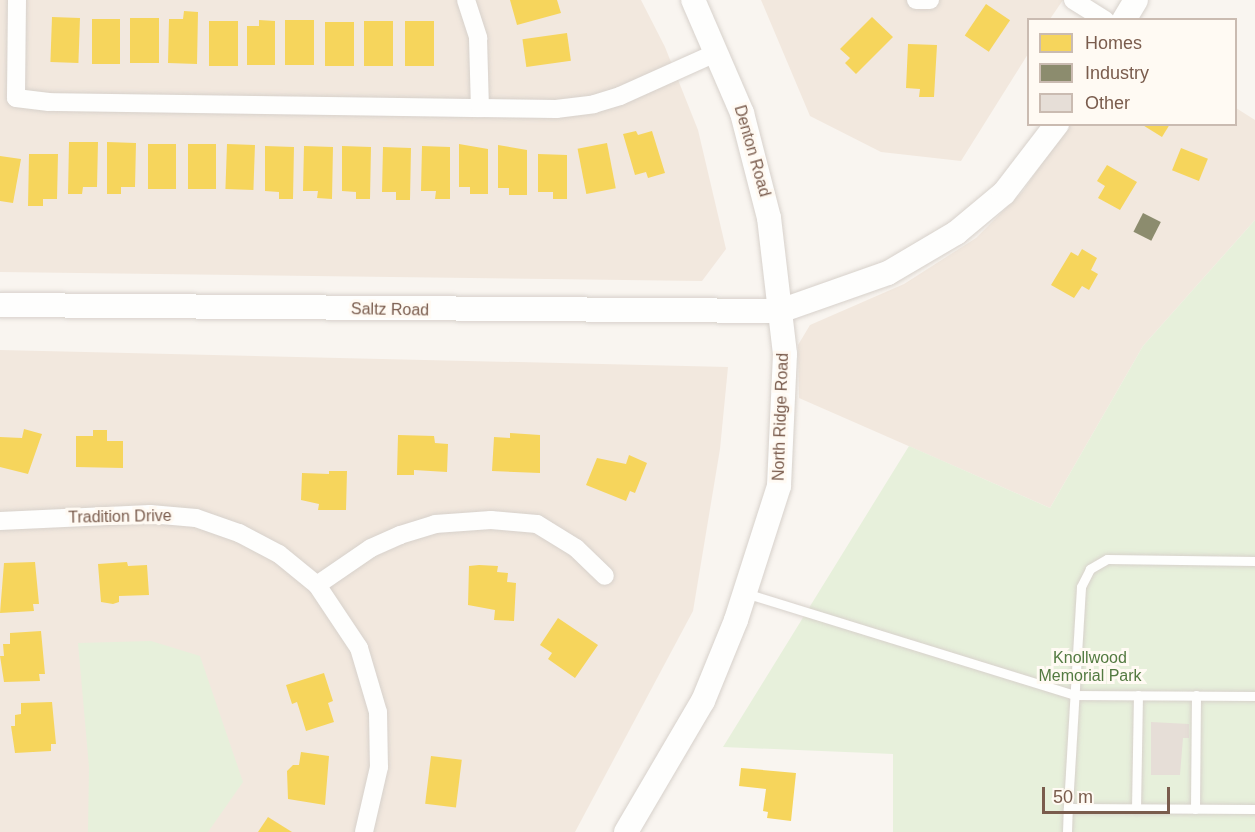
<!DOCTYPE html>
<html>
<head>
<meta charset="utf-8">
<style>
	body { margin:0 }
	#map { position:relative; width:1255px; height:832px; overflow:hidden; background:#f9f5f0; font-family:Arial,sans-serif }
	div>[style] { position:absolute }
	.residential>* { inset:0; background:#f2e8de }
	.green>* { inset:0; background:#e7f0db }
	.homes>* { inset:0; background:#f6d55c; transform-origin:0 0 }
	.industry>* { inset:0; background:#8c8c6e; transform-origin:0 0 }
	.building>* { inset:0; background:#e6ded7 }
	.roads { filter:drop-shadow(0 0 2px #d7d1cb) drop-shadow(0 0 2px #d7d1cb) }
	.lane>* { height:9px; margin:-4.5px; padding:0 4.5px; transform-origin:4.5px; border-radius:4.5px; background:#fefefd }
	.street>* { height:18px; margin:-9px; padding:0 9px; transform-origin:9px; border-radius:9px; background:#fefefd }
	.secondary>* { height:24px; margin:-12px; padding:0 12px; transform-origin:12px; border-radius:12px; background:#fefefd }
	span { translate:-50% -50%; white-space:nowrap; text-align:center; line-height:1.15; -webkit-text-stroke:6px #fffaf3; paint-order:stroke }
	.street-label { font-size:16px; color:#7a5c4d }
	.park-label { font-size:16px; color:#537a41 }
	.legend { position:absolute; left:1027px; top:18px; width:210px; height:108px; box-sizing:border-box; background:#fffaf3; border:2px solid #cabbb1; margin:0; padding:8px 10px; list-style:none; font-size:18px; color:#7a5c4d }
	.legend li { display:flex; align-items:center; gap:12px; height:30px }
	.legend b { width:30px; border:2px solid #cabbb1 }
	.scale { position:absolute; left:1042px; top:787px; width:128px; height:27px; box-sizing:border-box; border:3px solid #7a5c4d; border-top:0; padding-left:8px; font-size:18px; line-height:21px; white-space:nowrap; color:#7a5c4d; -webkit-text-stroke:4px #fffaf3; paint-order:stroke }
</style>
</head>
<body>
<div id="map">
	<div class="residential">
		<i style="clip-path:polygon(0 0,641px 0,665px 47px,698px 130px,726px 249px,702px 281px,0 272px)"></i>
		<i style="clip-path:polygon(761px 0,1063px 0,1050px 19px,1028px 20px,1028px 54px,961px 161px,881px 152px,810px 116px)"></i>
		<i style="clip-path:polygon(1236px 108px,1255px 120px,1255px 220px,1143px 346px,1050px 508px,799px 398px,798px 345px,810px 325px,904px 284px,976px 238px,1023px 191px,1068px 125px,1236px 124px)"></i>
		<i style="clip-path:polygon(0 350px,728px 367px,720px 449px,693px 611px,575px 832px,0 832px)"></i>
	</div>
	<div class="green">
		<i style="clip-path:polygon(1255px 220px,1255px 832px,893px 832px,893px 754px,723px 747px,909px 446px,1050px 508px,1143px 346px)"></i>
		<i style="clip-path:polygon(151px 641px,200px 656px,243px 782px,208px 832px,88px 832px,89px 767px,78px 643px)"></i>
	</div>
	<div class="homes">
		<i style="clip-path:polygon(510px 0,557px 0,561px 13px,517px 25px)"></i>
		<i style="left:986px;top:4px;width:29px;height:38px;rotate:34deg"></i>
		<i style="clip-path:polygon(184px 11px,198px 12px,197px 64px,168px 63px,169px 19px,183px 19px)"></i>
		<i style="left:52px;top:17px;width:28px;height:45px;rotate:2deg"></i>
		<i style="clip-path:polygon(872px 17px,893px 37px,856px 74px,845px 63px,850px 58px,840px 49px)"></i>
		<i style="left:130px;top:18px;width:29px;height:45px"></i>
		<i style="left:92px;top:19px;width:28px;height:45px"></i>
		<i style="clip-path:polygon(259px 20px,275px 21px,275px 65px,247px 65px,247px 26px,259px 26px)"></i>
		<i style="left:285px;top:20px;width:29px;height:45px"></i>
		<i style="left:209px;top:21px;width:29px;height:45px"></i>
		<i style="left:364px;top:21px;width:29px;height:45px"></i>
		<i style="left:405px;top:21px;width:29px;height:45px"></i>
		<i style="left:325px;top:22px;width:29px;height:44px"></i>
		<i style="left:567px;top:33px;width:28px;height:45px;rotate:82deg"></i>
		<i style="clip-path:polygon(908px 44px,937px 45px,934px 97px,919px 97px,920px 89px,906px 88px)"></i>
		<i style="clip-path:polygon(1141px 124px,1170px 124px,1162px 137px)"></i>
		<i style="clip-path:polygon(636px 131px,638px 135px,652px 131px,665px 173px,648px 178px,646px 172px,635px 175px,623px 134px)"></i>
		<i style="clip-path:polygon(69px 142px,98px 142px,97px 187px,83px 187px,82px 194px,68px 194px)"></i>
		<i style="clip-path:polygon(107px 142px,136px 143px,135px 187px,121px 187px,121px 194px,107px 194px)"></i>
		<i style="left:607px;top:143px;width:46px;height:30px;rotate:79deg"></i>
		<i style="left:148px;top:144px;width:28px;height:45px"></i>
		<i style="left:188px;top:144px;width:28px;height:45px"></i>
		<i style="left:227px;top:144px;width:28px;height:45px;rotate:2deg"></i>
		<i style="clip-path:polygon(459px 144px,488px 149px,488px 194px,470px 194px,470px 187px,459px 187px)"></i>
		<i style="clip-path:polygon(498px 145px,527px 150px,527px 195px,509px 195px,509px 188px,498px 188px)"></i>
		<i style="clip-path:polygon(265px 146px,294px 147px,293px 199px,279px 199px,279px 192px,265px 191px)"></i>
		<i style="clip-path:polygon(304px 146px,333px 147px,332px 199px,317px 198px,318px 191px,303px 191px)"></i>
		<i style="clip-path:polygon(342px 146px,371px 147px,370px 199px,356px 199px,356px 192px,342px 191px)"></i>
		<i style="clip-path:polygon(422px 146px,450px 147px,450px 199px,435px 199px,436px 191px,421px 191px)"></i>
		<i style="clip-path:polygon(383px 147px,411px 148px,410px 200px,396px 200px,396px 192px,382px 192px)"></i>
		<i style="left:1181px;top:148px;width:29px;height:24px;rotate:22deg"></i>
		<i style="clip-path:polygon(29px 154px,58px 154px,57px 199px,43px 199px,43px 206px,28px 206px)"></i>
		<i style="clip-path:polygon(538px 154px,567px 155px,567px 199px,553px 199px,553px 192px,538px 192px)"></i>
		<i style="clip-path:polygon(0 156px,21px 159px,13px 203px,0 201px)"></i>
		<i style="clip-path:polygon(1107px 165px,1137px 182px,1120px 210px,1098px 198px,1105px 186px,1097px 181px)"></i>
		<i style="clip-path:polygon(1082px 249px,1097px 258px,1091px 270px,1098px 274px,1089px 290px,1082px 286px,1074px 298px,1051px 285px,1071px 252px,1078px 256px)"></i>
		<i style="clip-path:polygon(24px 429px,42px 434px,28px 474px,0 467px,0 437px,22px 438px)"></i>
		<i style="clip-path:polygon(93px 430px,107px 430px,107px 441px,123px 441px,123px 468px,76px 467px,76px 436px,93px 436px)"></i>
		<i style="clip-path:polygon(510px 433px,540px 435px,540px 473px,492px 471px,494px 437px,510px 438px)"></i>
		<i style="clip-path:polygon(398px 435px,434px 436px,435px 443px,448px 444px,447px 472px,414px 470px,414px 475px,397px 475px)"></i>
		<i style="clip-path:polygon(629px 455px,647px 463px,635px 493px,630px 491px,626px 501px,586px 485px,597px 458px,626px 464px)"></i>
		<i style="clip-path:polygon(329px 471px,347px 471px,346px 510px,318px 510px,319px 504px,301px 500px,302px 473px,329px 474px)"></i>
		<i style="clip-path:polygon(35px 562px,39px 604px,33px 604px,34px 611px,0 613px,4px 563px)"></i>
		<i style="clip-path:polygon(127px 562px,128px 566px,147px 565px,149px 595px,119px 596px,119px 602px,113px 604px,101px 602px,98px 564px)"></i>
		<i style="clip-path:polygon(479px 565px,498px 566px,497px 572px,508px 573px,507px 582px,516px 583px,514px 621px,494px 620px,495px 610px,468px 605px,469px 566px)"></i>
		<i style="clip-path:polygon(558px 618px,598px 645px,575px 678px,548px 659px,552px 653px,540px 645px)"></i>
		<i style="clip-path:polygon(41px 631px,45px 674px,39px 674px,40px 681px,4px 682px,0 656px,4px 656px,3px 644px,10px 644px,10px 633px)"></i>
		<i style="clip-path:polygon(324px 673px,333px 701px,328px 703px,334px 722px,306px 731px,297px 702px,292px 704px,286px 685px)"></i>
		<i style="clip-path:polygon(52px 702px,56px 744px,51px 744px,51px 751px,15px 753px,11px 726px,15px 726px,15px 715px,21px 714px,21px 703px)"></i>
		<i style="clip-path:polygon(301px 752px,329px 756px,325px 805px,288px 799px,287px 771px,293px 765px,299px 765px)"></i>
		<i style="left:431px;top:756px;width:31px;height:48px;rotate:7deg"></i>
		<i style="clip-path:polygon(741px 768px,796px 773px,791px 821px,767px 818px,768px 812px,763px 811px,766px 789px,739px 786px)"></i>
		<i style="clip-path:polygon(268px 817px,292px 832px,258px 832px)"></i>
	</div>
	<div class="industry">
		<i style="left:1143px;top:213px;width:20px;height:21px;rotate:27deg"></i>
	</div>
	<div class="building">
		<i style="clip-path:polygon(1151px 722px,1189px 724px,1189px 738px,1183px 738px,1180px 775px,1151px 775px)"></i>
	</div>
	<div class="roads">
		<div class="lane">
			<i style="left:1255px;top:561px;width:148px;rotate:-179.2deg"></i>
			<i style="left:1107px;top:559px;width:20px;rotate:150deg"></i>
			<i style="left:1090px;top:569px;width:20px;rotate:117deg"></i>
			<i style="left:1081px;top:587px;width:221px;rotate:93.4deg"></i>
			<i style="left:1068px;top:808px;width:187px;rotate:0.3deg"></i>
			<i style="left:745px;top:593px;width:344px;rotate:17.2deg"></i>
			<i style="left:1074px;top:695px;width:181px;rotate:0.3deg"></i>
			<i style="left:1136px;top:809px;width:114px;rotate:-89deg"></i>
			<i style="left:1195px;top:809px;width:114px;rotate:-89.5deg"></i>
			<i style="left:1067px;top:832px;width:24px;rotate:-88deg"></i>
		</div>
		<div class="street">
			<i style="left:17px;top:0;width:98px;rotate:90.6deg"></i>
			<i style="left:16px;top:98px;width:33px;rotate:7deg"></i>
			<i style="left:49px;top:102px;width:431px;rotate:0.8deg"></i>
			<i style="left:466px;top:0;width:40px;rotate:72deg"></i>
			<i style="left:478px;top:38px;width:70px;rotate:88.4deg"></i>
			<i style="left:480px;top:108px;width:76px;rotate:0.8deg"></i>
			<i style="left:556px;top:109px;width:38px;rotate:-7deg"></i>
			<i style="left:594px;top:104px;width:27px;rotate:-17deg"></i>
			<i style="left:620px;top:96px;width:107px;rotate:-24.2deg"></i>
			<i style="left:916px;top:0;width:14px"></i>
			<i style="left:1073px;top:0;width:38px;rotate:32deg"></i>
			<i style="left:0;top:521px;width:150px;rotate:-2.7deg"></i>
			<i style="left:150px;top:514px;width:46px;rotate:5deg"></i>
			<i style="left:196px;top:518px;width:46px;rotate:19.2deg"></i>
			<i style="left:239px;top:533px;width:45px;rotate:27.7deg"></i>
			<i style="left:279px;top:554px;width:49px;rotate:39.2deg"></i>
			<i style="left:317px;top:585px;width:76px;rotate:56.3deg"></i>
			<i style="left:359px;top:648px;width:67px;rotate:73.5deg"></i>
			<i style="left:378px;top:712px;width:55px;rotate:89deg"></i>
			<i style="left:379px;top:767px;width:67px;rotate:103deg"></i>
			<i style="left:317px;top:585px;width:65px;rotate:-34.4deg"></i>
			<i style="left:371px;top:548px;width:32px;rotate:-24deg"></i>
			<i style="left:400px;top:535px;width:37px;rotate:-17deg"></i>
			<i style="left:435px;top:524px;width:56px;rotate:-4.1deg"></i>
			<i style="left:491px;top:520px;width:46px;rotate:5deg"></i>
			<i style="left:537px;top:524px;width:46px;rotate:31.6deg"></i>
			<i style="left:576px;top:548px;width:40px;rotate:44deg"></i>
		</div>
		<div class="secondary">
			<i style="left:1124px;top:20px;width:23px;rotate:-59deg"></i>
			<i style="left:0;top:305px;width:780px;rotate:0.44deg"></i>
			<i style="left:780px;top:311px;width:114px;rotate:-19.4deg"></i>
			<i style="left:888px;top:273px;width:79px;rotate:-30.5deg"></i>
			<i style="left:956px;top:233px;width:62px;rotate:-39.8deg"></i>
			<i style="left:1004px;top:193px;width:87px;rotate:-52.5deg"></i>
			<i style="left:626px;top:832px;width:152px;rotate:-59.6deg"></i>
			<i style="left:703px;top:701px;width:87px;rotate:-67.8deg"></i>
			<i style="left:736px;top:620px;width:141px;rotate:-72.2deg"></i>
			<i style="left:779px;top:486px;width:132px;rotate:-87.4deg"></i>
			<i style="left:785px;top:354px;width:137px;rotate:-96.7deg"></i>
			<i style="left:769px;top:218px;width:108px;rotate:-104.4deg"></i>
			<i style="left:742px;top:113px;width:123px;rotate:-113.4deg"></i>
		</div>
	</div>
	<div class="street-label">
		<span style="left:752px;top:151px;rotate:74deg">Denton Road</span>
		<span style="left:390px;top:310px;rotate:1deg">Saltz Road</span>
		<span style="left:781px;top:417px;rotate:-88deg">North Ridge Road</span>
		<span style="left:120px;top:517px;rotate:-1deg">Tradition Drive</span>
	</div>
	<div class="park-label">
		<span style="left:1090px;top:667px">Knollwood<br>Memorial Park</span>
	</div>
	<ul class="legend">
	<li><b style="height:16px;background:#f6d55c"></b>Homes</li>
	<li><b style="height:16px;background:#8c8c6e"></b>Industry</li>
	<li><b style="height:16px;background:#e6ded7"></b>Other</li>
	</ul>
	<div class="scale">50 m</div>
</div>
</body>
</html>
